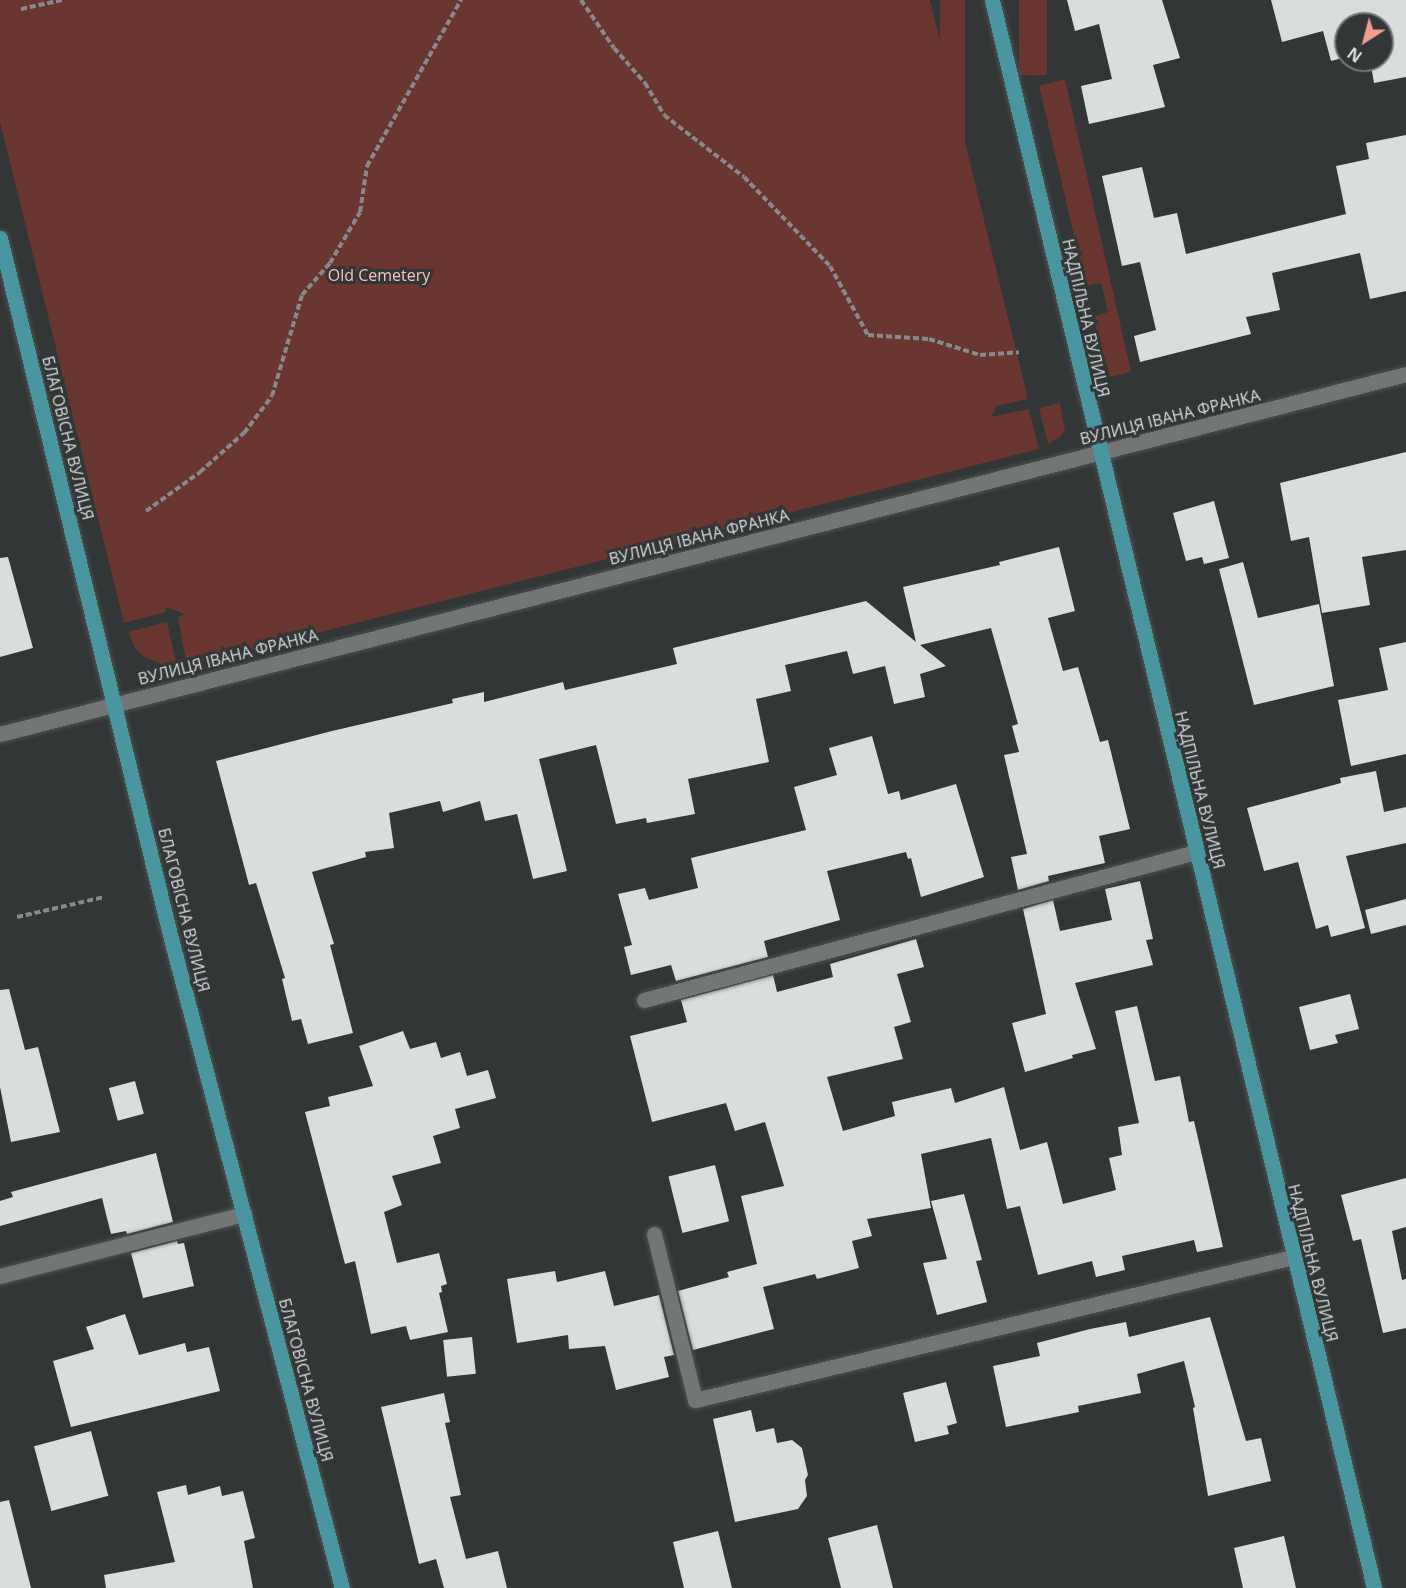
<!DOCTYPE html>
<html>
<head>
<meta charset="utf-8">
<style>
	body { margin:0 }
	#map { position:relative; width:1406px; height:1588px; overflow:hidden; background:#323637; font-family:"Open Sans",sans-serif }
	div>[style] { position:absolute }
	.green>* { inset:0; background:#693630; transform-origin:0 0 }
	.building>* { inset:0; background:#d8dddd; transform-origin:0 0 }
	.path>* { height:4px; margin-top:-2px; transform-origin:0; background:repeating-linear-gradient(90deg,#878a8b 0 6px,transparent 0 9px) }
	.roads { filter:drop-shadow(0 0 2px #4f5353) drop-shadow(0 0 2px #4f5353) }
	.minor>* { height:15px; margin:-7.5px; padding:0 7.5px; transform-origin:7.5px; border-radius:7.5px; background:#727677 }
	.major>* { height:15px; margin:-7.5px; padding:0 7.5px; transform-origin:7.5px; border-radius:7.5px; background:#4a96a0 }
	span { translate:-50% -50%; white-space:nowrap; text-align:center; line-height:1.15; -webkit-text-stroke:6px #323637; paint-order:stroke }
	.park-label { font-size:16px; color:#f6c6be }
	.street-label { font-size:16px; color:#d9dcdc }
	.north { position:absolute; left:1334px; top:12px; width:60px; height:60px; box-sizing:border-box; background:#323637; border:2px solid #757879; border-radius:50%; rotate:216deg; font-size:16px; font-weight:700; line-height:24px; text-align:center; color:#d9dcdc }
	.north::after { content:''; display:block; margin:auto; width:21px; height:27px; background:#f59c90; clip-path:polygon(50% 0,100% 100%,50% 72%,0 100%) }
</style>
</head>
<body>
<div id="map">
	<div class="green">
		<i style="clip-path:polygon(0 0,930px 0,1028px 399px,997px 406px,991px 417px,1029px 409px,1039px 449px,187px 666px,178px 617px,185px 614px,165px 607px,166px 612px,124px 623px,0 122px)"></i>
		<i style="left:940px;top:0;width:25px;height:409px"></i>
		<i style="left:1019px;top:0;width:28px;height:75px"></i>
		<i style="clip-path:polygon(1065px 79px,1131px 372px,1110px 377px,1093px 317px,1108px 312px,1101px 283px,1086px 286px,1039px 86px)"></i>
		<i style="clip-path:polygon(1060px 403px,1065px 430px,1061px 436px,1048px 444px,1039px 408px)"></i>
		<i style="clip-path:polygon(167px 622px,177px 666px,166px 666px,143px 656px,135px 648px,128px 632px)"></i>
	</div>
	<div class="building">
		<i style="clip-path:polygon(1067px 0,1162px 0,1180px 58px,1153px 65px,1165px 107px,1089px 124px,1081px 86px,1112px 79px,1099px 24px,1075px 31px)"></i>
		<i style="clip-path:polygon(1271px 0,1406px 0,1406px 77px,1374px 83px,1370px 60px,1382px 60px,1382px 24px,1346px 24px,1346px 57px,1331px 61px,1323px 31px,1282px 42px)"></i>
		<i style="clip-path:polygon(1406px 135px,1406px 291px,1370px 299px,1360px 253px,1272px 273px,1280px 310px,1246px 317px,1251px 334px,1140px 362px,1134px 336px,1156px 330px,1140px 262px,1122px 266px,1102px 176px,1142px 167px,1154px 218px,1177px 213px,1186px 254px,1346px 214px,1336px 166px,1369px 159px,1366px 143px)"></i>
		<i style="clip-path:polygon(1406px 452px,1406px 550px,1362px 557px,1370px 605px,1322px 613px,1309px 537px,1291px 541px,1280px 483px)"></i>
		<i style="clip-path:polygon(1214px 501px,1229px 558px,1204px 564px,1202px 557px,1186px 561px,1173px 513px)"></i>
		<i style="clip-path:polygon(1059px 547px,1075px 611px,1048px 618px,1063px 671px,1078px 667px,1100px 742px,1108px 740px,1130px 829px,1099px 836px,1105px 863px,1048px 876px,1049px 881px,1018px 890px,1011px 857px,1027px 854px,1004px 755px,1019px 752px,1012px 726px,1018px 724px,991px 628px,920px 645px,946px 666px,920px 674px,925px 697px,894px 704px,885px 666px,853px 674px,847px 651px,785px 665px,791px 691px,756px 699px,769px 762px,688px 779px,695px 814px,647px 823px,646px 818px,616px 824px,596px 745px,539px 759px,567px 871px,533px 879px,517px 814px,485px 821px,480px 801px,443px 812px,440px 801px,389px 813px,394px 848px,365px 852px,366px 857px,312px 872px,334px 944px,330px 945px,353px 1033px,308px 1044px,301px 1019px,292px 1021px,282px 979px,285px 978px,256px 883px,249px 885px,216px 761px,332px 731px,453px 703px,452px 699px,484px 692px,484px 702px,563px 682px,565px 690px,677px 664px,673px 648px,866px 601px,916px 642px,903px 587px,1000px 565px,999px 562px)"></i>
		<i style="clip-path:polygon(8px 557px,33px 648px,0 657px,0 558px)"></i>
		<i style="clip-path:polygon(1243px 562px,1258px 618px,1319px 604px,1334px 686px,1254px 705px,1219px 569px)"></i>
		<i style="clip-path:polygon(1406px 642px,1406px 754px,1351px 766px,1338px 700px,1388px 690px,1379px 648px)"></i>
		<i style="clip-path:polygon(872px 736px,888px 794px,899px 791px,901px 800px,956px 784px,984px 877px,921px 897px,911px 858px,908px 859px,906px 852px,827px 871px,840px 920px,764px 941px,768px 957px,676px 981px,671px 965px,631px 975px,624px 947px,632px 945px,618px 894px,645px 888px,649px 900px,698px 888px,691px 858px,806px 830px,794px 787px,837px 775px,829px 748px)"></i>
		<i style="clip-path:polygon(1376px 771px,1384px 812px,1406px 807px,1406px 843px,1346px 856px,1365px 928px,1331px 937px,1328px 925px,1316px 929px,1298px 862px,1264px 871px,1247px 808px,1341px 783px,1340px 778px)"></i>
		<i style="clip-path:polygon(1140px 881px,1153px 939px,1146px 940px,1153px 965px,1075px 983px,1096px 1049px,1072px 1055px,1073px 1058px,1025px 1072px,1012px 1023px,1046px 1014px,1023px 909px,1053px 900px,1060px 931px,1112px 920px,1105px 889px)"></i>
		<i style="clip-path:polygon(1406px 899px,1406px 925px,1371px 934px,1365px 910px)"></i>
		<i style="clip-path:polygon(916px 939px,924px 967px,897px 974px,911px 1022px,894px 1027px,903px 1059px,827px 1077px,843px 1131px,895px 1116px,892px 1102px,951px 1088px,955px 1103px,1004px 1087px,1020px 1150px,1047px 1142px,1063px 1204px,1116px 1190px,1109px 1158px,1122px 1155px,1118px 1127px,1139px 1123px,1115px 1011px,1137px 1006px,1155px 1081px,1180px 1076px,1189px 1122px,1194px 1121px,1223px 1247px,1197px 1252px,1194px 1240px,1122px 1256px,1125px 1270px,1096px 1277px,1092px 1261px,1038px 1275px,1020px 1206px,1007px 1209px,991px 1138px,921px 1154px,931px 1208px,867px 1219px,872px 1236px,852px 1241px,859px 1268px,817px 1279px,815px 1274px,763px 1287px,774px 1329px,693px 1350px,678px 1291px,729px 1277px,727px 1272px,757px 1264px,741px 1196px,784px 1186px,765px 1122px,735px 1131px,726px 1103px,652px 1122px,630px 1036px,687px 1022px,681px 1000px,773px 975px,777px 992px,833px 977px,830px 964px)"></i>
		<i style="clip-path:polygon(9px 989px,25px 1050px,38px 1047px,60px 1132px,11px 1142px,0 1087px,0 990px)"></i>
		<i style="clip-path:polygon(1350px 994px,1359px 1029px,1335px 1035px,1338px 1043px,1310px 1050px,1299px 1007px)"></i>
		<i style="clip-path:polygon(403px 1031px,410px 1049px,436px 1042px,441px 1058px,460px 1052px,467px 1076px,488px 1070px,496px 1098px,455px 1109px,460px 1128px,433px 1136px,441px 1163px,392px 1176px,402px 1205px,384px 1212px,397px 1263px,439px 1253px,447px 1284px,441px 1286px,442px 1292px,439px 1293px,448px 1332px,410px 1340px,406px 1326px,371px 1334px,355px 1261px,345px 1264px,305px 1112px,330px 1106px,328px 1097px,373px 1086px,359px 1046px)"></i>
		<i style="left:135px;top:1081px;width:34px;height:27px;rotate:75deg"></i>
		<i style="clip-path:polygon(156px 1153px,173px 1222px,127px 1234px,126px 1231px,111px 1234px,102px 1198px,0 1226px,0 1201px,13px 1197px,11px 1192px)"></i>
		<i style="left:715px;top:1165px;width:58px;height:48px;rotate:76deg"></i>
		<i style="clip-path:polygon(1406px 1178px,1406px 1227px,1392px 1231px,1402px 1280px,1406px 1279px,1406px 1328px,1383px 1333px,1361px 1239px,1353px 1241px,1341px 1195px)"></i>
		<i style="clip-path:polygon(964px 1194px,982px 1260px,976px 1261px,987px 1302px,937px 1315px,923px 1263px,947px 1259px,931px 1201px)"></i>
		<i style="clip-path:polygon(177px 1241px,178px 1244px,184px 1243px,194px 1286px,143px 1298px,131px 1253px)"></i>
		<i style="clip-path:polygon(555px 1271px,557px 1282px,605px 1271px,614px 1306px,659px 1295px,674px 1355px,664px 1357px,669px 1377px,616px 1390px,605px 1346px,569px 1349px,568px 1335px,517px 1343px,507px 1279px)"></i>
		<i style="clip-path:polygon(125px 1314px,139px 1355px,185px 1343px,187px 1352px,209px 1347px,220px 1391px,71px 1427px,53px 1361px,94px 1349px,86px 1327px)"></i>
		<i style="clip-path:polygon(1210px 1317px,1246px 1441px,1261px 1438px,1271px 1481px,1208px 1496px,1193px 1408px,1195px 1407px,1184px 1361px,1137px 1374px,1141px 1393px,1078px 1406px,1079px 1412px,1006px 1427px,993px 1366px,1040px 1356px,1037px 1343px,1090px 1329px,1126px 1322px,1129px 1337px)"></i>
		<i style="left:472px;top:1337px;width:37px;height:29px;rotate:84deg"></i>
		<i style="clip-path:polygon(946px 1382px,957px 1423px,947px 1426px,949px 1434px,915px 1442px,903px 1393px)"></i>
		<i style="clip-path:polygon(444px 1393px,450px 1422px,445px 1423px,461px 1495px,450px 1497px,466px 1559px,498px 1551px,507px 1588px,444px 1588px,436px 1559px,419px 1564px,381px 1407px)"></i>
		<i style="clip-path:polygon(751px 1410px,756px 1432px,774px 1428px,777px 1443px,792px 1440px,802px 1448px,808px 1475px,805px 1480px,807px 1496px,798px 1509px,735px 1522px,713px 1419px)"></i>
		<i style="left:91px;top:1431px;width:67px;height:59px;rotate:75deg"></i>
		<i style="clip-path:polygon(186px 1485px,188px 1495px,220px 1486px,222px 1496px,243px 1491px,255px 1538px,244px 1541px,253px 1588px,106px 1588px,104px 1575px,175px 1562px,157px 1492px)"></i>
		<i style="clip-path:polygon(9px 1500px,31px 1588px,0 1588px,0 1502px)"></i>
		<i style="clip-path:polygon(877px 1525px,893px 1588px,841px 1588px,828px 1538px)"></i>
		<i style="clip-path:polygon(718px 1531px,732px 1588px,684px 1588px,673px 1542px)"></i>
		<i style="clip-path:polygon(1284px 1536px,1296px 1588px,1243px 1588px,1234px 1548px)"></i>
	</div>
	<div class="path">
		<i style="left:581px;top:0;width:58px;rotate:55.5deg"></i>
		<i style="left:614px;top:48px;width:47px;rotate:48.5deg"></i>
		<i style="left:645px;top:83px;width:37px;rotate:59deg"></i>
		<i style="left:664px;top:115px;width:101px;rotate:37.8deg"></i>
		<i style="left:744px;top:177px;width:124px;rotate:46deg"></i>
		<i style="left:830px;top:266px;width:79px;rotate:61.2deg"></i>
		<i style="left:868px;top:335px;width:61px;rotate:3.8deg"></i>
		<i style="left:929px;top:339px;width:53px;rotate:17.4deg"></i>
		<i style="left:980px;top:355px;width:39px;rotate:-4deg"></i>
		<i style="left:21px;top:9px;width:42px;rotate:-12.4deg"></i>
		<i style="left:146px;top:511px;width:67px;rotate:-35.8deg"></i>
		<i style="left:200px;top:472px;width:59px;rotate:-41.6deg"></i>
		<i style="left:244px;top:433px;width:46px;rotate:-52.9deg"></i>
		<i style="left:272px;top:396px;width:105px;rotate:-73.5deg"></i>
		<i style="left:302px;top:295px;width:43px;rotate:-48.8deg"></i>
		<i style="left:330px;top:263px;width:59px;rotate:-59.5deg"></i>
		<i style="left:360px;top:212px;width:47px;rotate:-81.3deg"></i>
		<i style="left:367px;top:166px;width:191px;rotate:-60.5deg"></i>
		<i style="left:17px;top:917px;width:89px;rotate:-12.9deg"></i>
	</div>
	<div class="roads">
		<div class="minor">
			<i style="left:0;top:734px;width:1451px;rotate:-14.36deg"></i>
			<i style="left:644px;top:1000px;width:571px;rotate:-15.01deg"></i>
			<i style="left:654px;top:1234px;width:171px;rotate:76.1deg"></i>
			<i style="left:695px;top:1400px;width:615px;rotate:-13.45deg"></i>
			<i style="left:0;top:1276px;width:252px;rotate:-14.3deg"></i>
		</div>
		<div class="major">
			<i style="left:992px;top:0;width:1633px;rotate:76.47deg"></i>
			<i style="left:0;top:238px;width:713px;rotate:76.29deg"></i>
			<i style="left:169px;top:931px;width:679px;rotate:75.25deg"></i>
		</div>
	</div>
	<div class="park-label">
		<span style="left:379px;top:275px">Old Cemetery</span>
	</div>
	<div class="street-label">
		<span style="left:1086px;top:318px;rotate:77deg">НАДПІЛЬНА ВУЛИЦЯ</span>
		<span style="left:1170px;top:417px;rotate:-14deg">ВУЛИЦЯ ІВАНА ФРАНКА</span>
		<span style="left:68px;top:438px;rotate:76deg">БЛАГОВІСНА ВУЛИЦЯ</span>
		<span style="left:699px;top:537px;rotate:-14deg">ВУЛИЦЯ ІВАНА ФРАНКА</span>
		<span style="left:228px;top:657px;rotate:-14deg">ВУЛИЦЯ ІВАНА ФРАНКА</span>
		<span style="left:1200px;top:790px;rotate:76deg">НАДПІЛЬНА ВУЛИЦЯ</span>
		<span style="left:184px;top:910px;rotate:76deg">БЛАГОВІСНА ВУЛИЦЯ</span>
		<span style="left:1313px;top:1263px;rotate:76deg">НАДПІЛЬНА ВУЛИЦЯ</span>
		<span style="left:306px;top:1380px;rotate:75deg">БЛАГОВІСНА ВУЛИЦЯ</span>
	</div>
	<div class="north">N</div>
</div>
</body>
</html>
